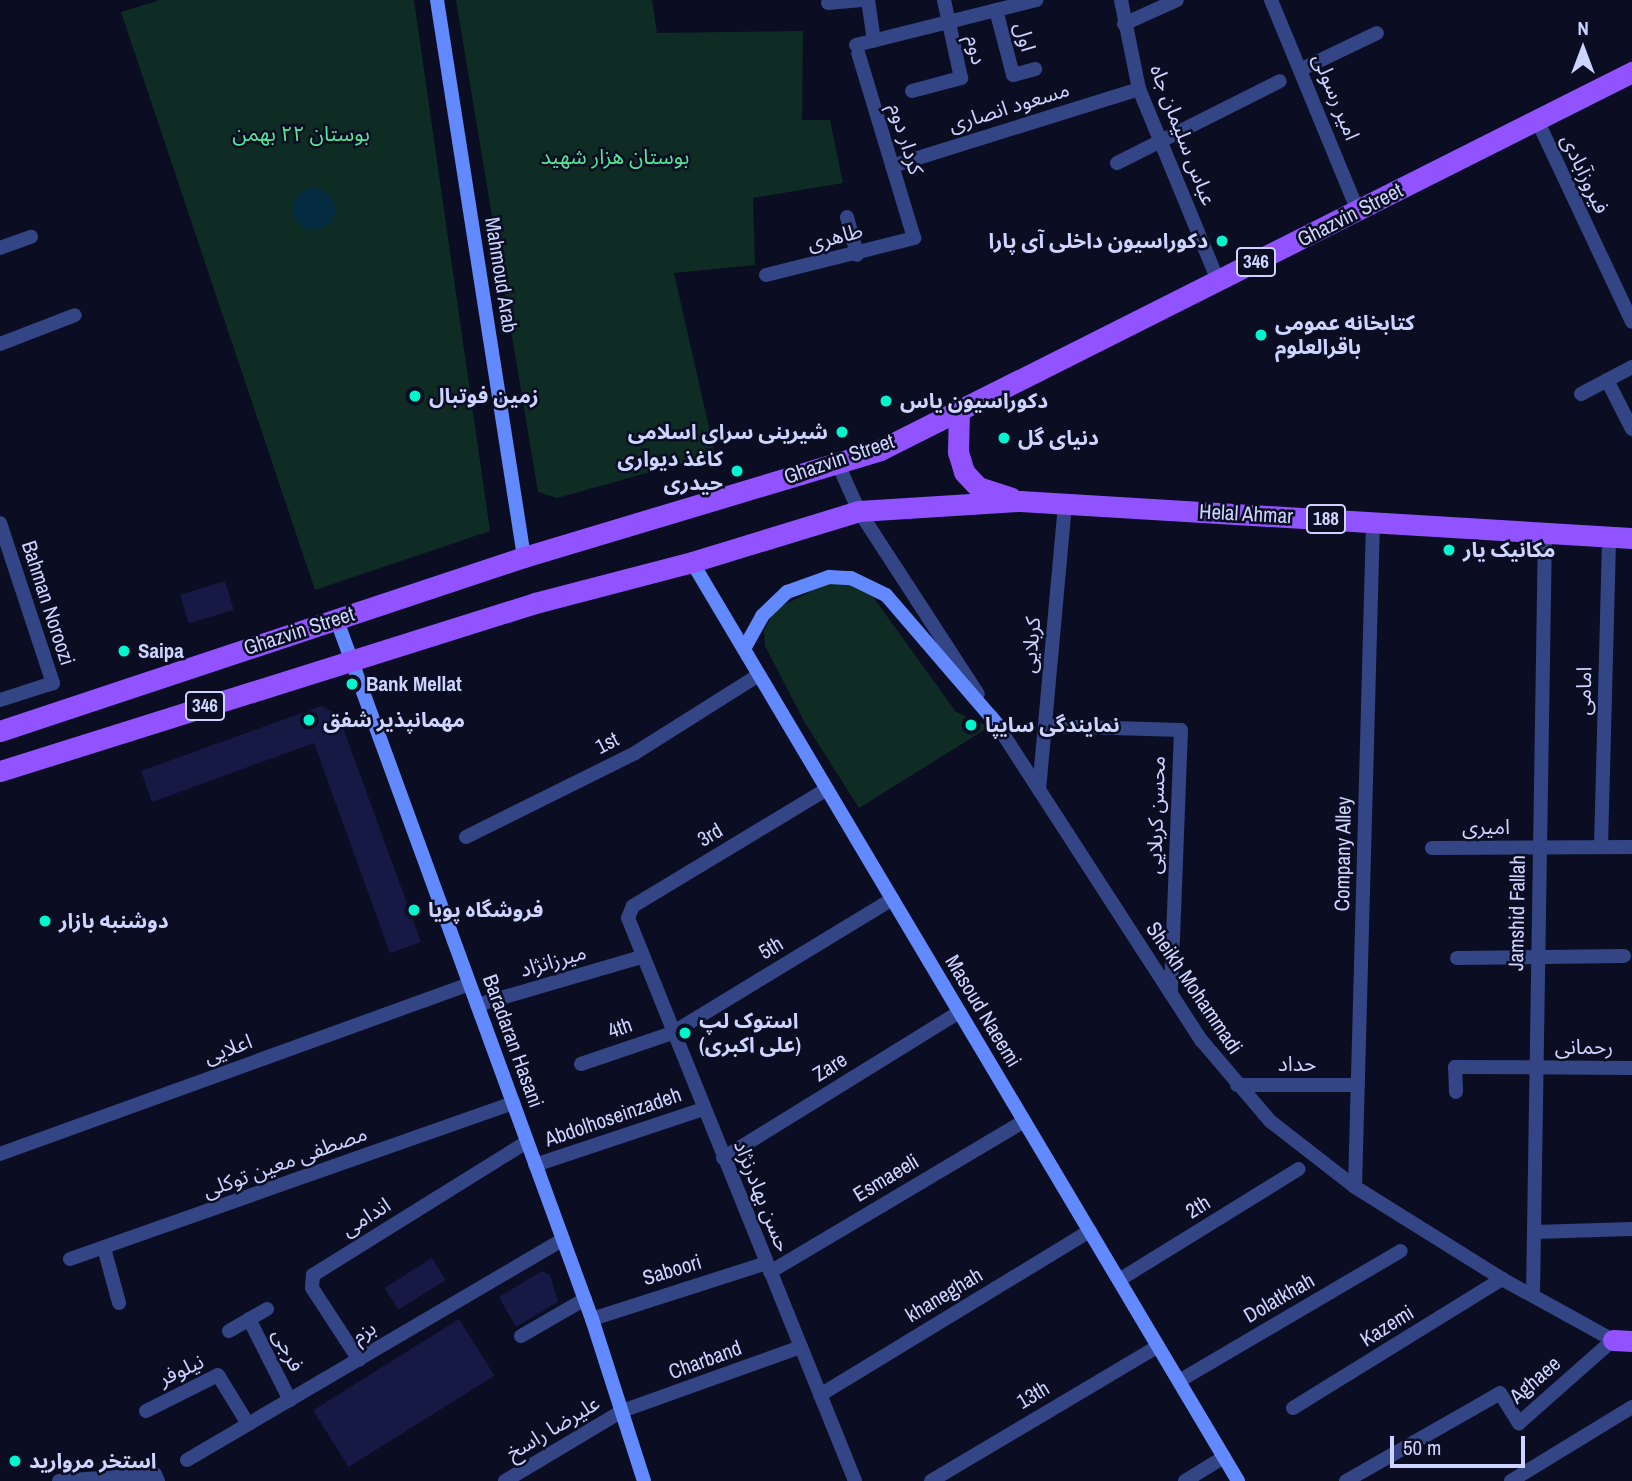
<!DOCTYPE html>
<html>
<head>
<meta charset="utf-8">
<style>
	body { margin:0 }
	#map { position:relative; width:1632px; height:1481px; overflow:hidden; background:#0b0d22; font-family:"Archivo Narrow","Noto Sans Arabic",sans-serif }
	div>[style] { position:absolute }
	.green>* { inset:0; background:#0e2c23 }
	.water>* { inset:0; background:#052b41 }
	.round { border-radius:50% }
	.building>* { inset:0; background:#161944; transform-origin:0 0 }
	.minor>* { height:14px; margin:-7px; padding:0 7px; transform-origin:7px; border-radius:7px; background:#334585 }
	.tertiary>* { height:14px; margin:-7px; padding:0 7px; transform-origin:7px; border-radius:7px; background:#334585 }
	.secondary>* { height:14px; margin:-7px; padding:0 7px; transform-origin:7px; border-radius:7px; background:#6389ff }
	.primary>* { height:21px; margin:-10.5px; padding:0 10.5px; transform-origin:10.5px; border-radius:10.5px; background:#9153ff }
	.dots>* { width:19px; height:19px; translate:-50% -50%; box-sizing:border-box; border:4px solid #0b0d22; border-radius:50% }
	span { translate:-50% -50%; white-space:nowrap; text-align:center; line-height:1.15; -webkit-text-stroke:5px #0b0d22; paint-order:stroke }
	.shield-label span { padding:2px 5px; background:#0b0d22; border:2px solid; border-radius:5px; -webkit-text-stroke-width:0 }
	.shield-label { font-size:19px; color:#ccd4ff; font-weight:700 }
	.street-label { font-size:21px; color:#ccd4ff }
	.park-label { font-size:21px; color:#4fe899 }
	.poi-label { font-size:21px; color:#ccd4ff; font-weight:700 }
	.right { translate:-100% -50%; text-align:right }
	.left { translate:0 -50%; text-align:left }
	.north { position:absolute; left:1548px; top:14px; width:70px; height:70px; -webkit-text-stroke:5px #0b0d22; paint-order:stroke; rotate:0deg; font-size:19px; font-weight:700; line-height:28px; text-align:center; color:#ccd4ff }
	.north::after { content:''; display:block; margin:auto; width:24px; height:32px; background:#ccd4ff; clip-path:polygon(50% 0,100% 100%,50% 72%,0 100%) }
	.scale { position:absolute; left:1390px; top:1436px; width:135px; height:32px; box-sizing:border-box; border:4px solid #ccd4ff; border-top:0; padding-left:9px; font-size:21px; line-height:24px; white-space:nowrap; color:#ccd4ff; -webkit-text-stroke:5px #0b0d22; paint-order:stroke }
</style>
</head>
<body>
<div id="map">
	<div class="green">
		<i style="clip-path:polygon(160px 0,414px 0,490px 531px,315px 590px,121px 12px)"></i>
		<i style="clip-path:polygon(456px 0,652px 0,657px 33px,803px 31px,802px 120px,830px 120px,843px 183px,753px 198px,755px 265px,674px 273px,715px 454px,557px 498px,538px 492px)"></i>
		<i style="clip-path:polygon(830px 582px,851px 583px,871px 594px,956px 712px,989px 727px,859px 808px,805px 723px,765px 646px,764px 630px,776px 609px)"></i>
	</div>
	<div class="water">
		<i class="round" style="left:293px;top:188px;width:42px;height:42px"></i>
	</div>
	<div class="building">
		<i style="left:225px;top:581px;width:30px;height:47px;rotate:73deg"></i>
		<i style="clip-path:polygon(321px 706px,338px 714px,421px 942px,390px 953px,314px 743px,152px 802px,141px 771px)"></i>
		<i style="left:432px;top:1258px;width:26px;height:56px;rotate:58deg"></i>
		<i style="clip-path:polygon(542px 1271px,550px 1275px,558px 1302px,516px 1327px,499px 1297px)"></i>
		<i style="left:459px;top:1319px;width:67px;height:172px;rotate:58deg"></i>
	</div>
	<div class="minor">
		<i style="left:868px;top:0;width:41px;rotate:81.7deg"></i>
		<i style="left:1121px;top:0;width:91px;rotate:78.6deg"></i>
		<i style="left:1139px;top:89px;width:208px;rotate:67.6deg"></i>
		<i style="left:1271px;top:0;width:228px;rotate:67.6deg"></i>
		<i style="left:828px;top:3px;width:34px;rotate:-5deg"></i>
		<i style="left:996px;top:10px;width:67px;rotate:75.3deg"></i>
		<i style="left:1013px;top:75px;width:23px;rotate:-15deg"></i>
		<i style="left:1124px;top:24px;width:58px;rotate:-24.4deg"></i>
		<i style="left:856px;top:45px;width:186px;rotate:-14deg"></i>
		<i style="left:1302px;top:69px;width:83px;rotate:-25.6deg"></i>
		<i style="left:912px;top:91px;width:51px;rotate:-14.9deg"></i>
		<i style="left:961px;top:78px;width:80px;rotate:-102.3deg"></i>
		<i style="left:1537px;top:120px;width:223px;rotate:64.8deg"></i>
		<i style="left:1117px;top:163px;width:182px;rotate:-26.7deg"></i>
		<i style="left:892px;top:166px;width:259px;rotate:-17.3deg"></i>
		<i style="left:847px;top:217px;width:39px;rotate:75deg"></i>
		<i style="left:0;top:248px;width:33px;rotate:-20deg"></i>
		<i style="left:766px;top:275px;width:153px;rotate:-14deg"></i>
		<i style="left:914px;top:238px;width:193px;rotate:-106.8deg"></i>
		<i style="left:0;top:344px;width:80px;rotate:-21.1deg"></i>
		<i style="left:1607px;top:380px;width:55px;rotate:63deg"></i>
		<i style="left:1581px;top:394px;width:58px;rotate:-27.9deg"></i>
		<i style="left:0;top:523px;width:169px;rotate:71.7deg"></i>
		<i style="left:53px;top:683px;width:56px;rotate:162.2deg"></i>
		<i style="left:1045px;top:726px;width:136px;rotate:1.7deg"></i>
		<i style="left:1181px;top:730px;width:264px;rotate:92.2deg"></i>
		<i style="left:827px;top:789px;width:227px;rotate:148.9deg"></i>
		<i style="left:633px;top:906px;width:13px;rotate:113deg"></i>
		<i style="left:628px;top:918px;width:607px;rotate:68.04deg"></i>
		<i style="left:1039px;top:790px;width:287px;rotate:-84.8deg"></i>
		<i style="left:466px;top:837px;width:189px;rotate:-26.4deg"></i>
		<i style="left:635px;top:753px;width:146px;rotate:-32.2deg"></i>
		<i style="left:1601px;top:847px;width:311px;rotate:-88.5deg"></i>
		<i style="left:1432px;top:848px;width:200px;rotate:-0.3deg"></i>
		<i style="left:1457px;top:958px;width:167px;rotate:-0.7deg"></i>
		<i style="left:477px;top:1005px;width:171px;rotate:-16.3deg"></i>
		<i style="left:581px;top:1064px;width:96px;rotate:-18.8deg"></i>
		<i style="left:672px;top:1033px;width:258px;rotate:-31.3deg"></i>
		<i style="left:1237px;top:1085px;width:121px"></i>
		<i style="left:1456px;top:1092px;width:25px;rotate:-92deg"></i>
		<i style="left:1455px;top:1067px;width:177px;rotate:0.3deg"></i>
		<i style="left:0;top:1154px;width:499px;rotate:-19.9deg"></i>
		<i style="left:723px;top:1158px;width:278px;rotate:-31.7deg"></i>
		<i style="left:535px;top:1165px;width:177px;rotate:-18.4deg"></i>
		<i style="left:1355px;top:1187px;width:665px;rotate:-88.45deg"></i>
		<i style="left:1534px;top:1232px;width:98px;rotate:-1.8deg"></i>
		<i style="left:104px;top:1248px;width:57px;rotate:74.7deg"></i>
		<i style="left:70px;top:1259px;width:470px;rotate:-19.4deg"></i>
		<i style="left:770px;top:1272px;width:295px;rotate:-30.7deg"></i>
		<i style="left:1119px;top:1280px;width:211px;rotate:-31.7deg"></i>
		<i style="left:1533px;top:1295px;width:763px;rotate:-89.1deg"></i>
		<i style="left:249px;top:1319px;width:91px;rotate:63.2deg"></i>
		<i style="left:592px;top:1319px;width:183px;rotate:-17.8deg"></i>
		<i style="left:229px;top:1331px;width:44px;rotate:-30.1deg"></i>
		<i style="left:521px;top:1336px;width:74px;rotate:-30deg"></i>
		<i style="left:359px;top:1360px;width:86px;rotate:-123.1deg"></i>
		<i style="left:312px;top:1288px;width:13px;rotate:-86deg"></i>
		<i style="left:313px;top:1275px;width:252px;rotate:-31.9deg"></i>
		<i style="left:1179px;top:1381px;width:257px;rotate:-30.4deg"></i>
		<i style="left:820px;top:1395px;width:316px;rotate:-31.3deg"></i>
		<i style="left:1293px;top:1408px;width:246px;rotate:-31.7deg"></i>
		<i style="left:146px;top:1411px;width:80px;rotate:-26.6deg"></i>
		<i style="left:218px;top:1375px;width:57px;rotate:58.5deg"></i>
		<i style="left:187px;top:1460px;width:436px;rotate:-30.4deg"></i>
		<i style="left:59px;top:1481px;width:96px;rotate:-4.2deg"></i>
		<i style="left:155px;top:1474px;width:8px;rotate:67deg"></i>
		<i style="left:505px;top:1481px;width:136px;rotate:-30.9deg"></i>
		<i style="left:622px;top:1411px;width:190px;rotate:-19.7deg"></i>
		<i style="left:931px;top:1481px;width:264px;rotate:-30.7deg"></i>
		<i style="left:1185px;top:1481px;width:46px;rotate:-31.6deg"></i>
		<i style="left:1346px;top:1481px;width:177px;rotate:-29.7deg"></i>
		<i style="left:1500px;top:1393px;width:36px;rotate:58deg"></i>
		<i style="left:1519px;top:1423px;width:125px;rotate:-41.4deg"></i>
		<i style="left:1511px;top:1481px;width:142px;rotate:-31.4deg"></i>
	</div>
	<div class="tertiary">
		<i style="left:837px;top:462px;width:54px;rotate:65.8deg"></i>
		<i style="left:859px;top:511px;width:218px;rotate:57deg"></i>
		<i style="left:992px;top:717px;width:386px;rotate:57.1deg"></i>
		<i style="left:1202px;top:1041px;width:105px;rotate:49.6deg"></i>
		<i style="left:1270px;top:1121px;width:108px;rotate:37.8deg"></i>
		<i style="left:1355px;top:1187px;width:173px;rotate:32deg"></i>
		<i style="left:1502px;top:1279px;width:135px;rotate:28.8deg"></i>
	</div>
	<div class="secondary">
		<i style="left:437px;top:0;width:564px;rotate:81.12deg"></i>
		<i style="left:692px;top:562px;width:1069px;rotate:59.28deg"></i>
		<i style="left:336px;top:618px;width:746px;rotate:69.94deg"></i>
		<i style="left:592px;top:1319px;width:170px;rotate:72.2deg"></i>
		<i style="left:744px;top:649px;width:38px;rotate:-61deg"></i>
		<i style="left:762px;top:616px;width:35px;rotate:-44deg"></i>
		<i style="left:787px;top:592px;width:45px;rotate:-19.7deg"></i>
		<i style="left:829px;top:577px;width:22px;rotate:3deg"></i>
		<i style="left:851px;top:578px;width:39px;rotate:26deg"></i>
		<i style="left:886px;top:595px;width:172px;rotate:49.3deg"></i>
	</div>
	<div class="primary">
		<i style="left:959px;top:408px;width:44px;rotate:91.3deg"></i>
		<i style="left:958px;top:452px;width:21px;rotate:73deg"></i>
		<i style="left:964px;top:472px;width:21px;rotate:47deg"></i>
		<i style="left:978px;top:487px;width:35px;rotate:18deg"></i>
		<i style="left:0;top:731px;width:552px;rotate:-18.37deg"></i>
		<i style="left:524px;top:557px;width:372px;rotate:-16.7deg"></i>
		<i style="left:880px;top:450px;width:842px;rotate:-26.69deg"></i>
		<i style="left:0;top:771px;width:561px;rotate:-17.43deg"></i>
		<i style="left:535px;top:603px;width:162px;rotate:-14.6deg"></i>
		<i style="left:692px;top:562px;width:175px;rotate:-17deg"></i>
		<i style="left:859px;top:511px;width:161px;rotate:-3.6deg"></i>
		<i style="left:1020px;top:501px;width:613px;rotate:3.46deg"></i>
		<i style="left:1613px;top:1340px;width:19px;rotate:3deg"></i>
	</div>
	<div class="dots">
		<i style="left:1222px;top:241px;background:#00f7ce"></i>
		<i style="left:1261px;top:335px;background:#00f7ce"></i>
		<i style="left:415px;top:396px;background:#00f7ce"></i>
		<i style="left:886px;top:401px;background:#00f7ce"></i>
		<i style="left:842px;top:432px;background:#00f7ce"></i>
		<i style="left:1004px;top:438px;background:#00f7ce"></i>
		<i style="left:737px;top:471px;background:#00f7ce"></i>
		<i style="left:1449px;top:550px;background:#00f7ce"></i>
		<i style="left:124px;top:651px;background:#00f7ce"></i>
		<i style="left:352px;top:684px;background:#00f7ce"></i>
		<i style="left:309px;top:720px;background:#00f7ce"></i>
		<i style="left:971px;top:725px;background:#00f7ce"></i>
		<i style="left:414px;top:910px;background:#00f7ce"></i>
		<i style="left:45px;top:921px;background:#00f7ce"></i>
		<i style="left:685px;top:1033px;background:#00f7ce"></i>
		<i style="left:15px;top:1461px;background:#00f7ce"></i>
	</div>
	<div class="shield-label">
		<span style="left:1256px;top:262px">346</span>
		<span style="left:1326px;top:519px">188</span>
		<span style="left:205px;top:706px">346</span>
	</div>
	<div class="street-label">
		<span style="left:1025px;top:37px;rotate:75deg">اول</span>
		<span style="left:976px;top:50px;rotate:78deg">دوم</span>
		<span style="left:1336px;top:97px;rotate:68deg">امیر رسولی</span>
		<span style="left:1009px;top:107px;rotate:-17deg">مسعود انصاری</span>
		<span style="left:1183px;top:135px;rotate:69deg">عباس سلیمان جاه</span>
		<span style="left:906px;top:139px;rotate:73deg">کردار دوم</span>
		<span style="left:1585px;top:174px;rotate:65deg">فیروزآبادی</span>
		<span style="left:1350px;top:215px;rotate:-27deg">Ghazvin Street</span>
		<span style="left:835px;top:237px;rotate:-14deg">طاهری</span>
		<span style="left:501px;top:275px;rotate:81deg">Mahmoud Arab</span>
		<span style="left:839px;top:459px;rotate:-19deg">Ghazvin Street</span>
		<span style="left:1246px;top:514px;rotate:3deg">Helal Ahmar</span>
		<span style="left:48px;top:603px;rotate:72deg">Bahman Noroozi</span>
		<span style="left:299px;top:631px;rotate:-18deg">Ghazvin Street</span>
		<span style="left:1031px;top:645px;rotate:-85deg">کربلایی</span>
		<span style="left:1584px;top:691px;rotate:-89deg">امامی</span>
		<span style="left:607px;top:743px;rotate:-27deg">1st</span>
		<span style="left:1156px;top:815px;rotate:-88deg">محسن کربلایی</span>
		<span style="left:1486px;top:827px">امیری</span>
		<span style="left:710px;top:835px;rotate:-31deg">3rd</span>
		<span style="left:1343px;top:854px;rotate:-89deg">Company Alley</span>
		<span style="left:1517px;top:913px;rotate:-89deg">Jamshid Fallah</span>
		<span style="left:771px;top:948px;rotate:-31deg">5th</span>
		<span style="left:553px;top:961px;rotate:-16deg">ميرزانژاد</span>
		<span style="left:1194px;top:988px;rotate:56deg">Sheikh Mohammadi</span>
		<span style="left:983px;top:1011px;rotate:59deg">Masoud Naeemi</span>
		<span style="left:620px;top:1028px;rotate:-19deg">4th</span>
		<span style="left:513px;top:1041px;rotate:70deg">Baradaran Hasani</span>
		<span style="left:1584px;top:1047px">رحمانی</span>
		<span style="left:228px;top:1049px;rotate:-20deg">اعلایی</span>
		<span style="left:1297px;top:1064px">حداد</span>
		<span style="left:830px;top:1067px;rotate:-32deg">Zare</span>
		<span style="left:613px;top:1117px;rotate:-19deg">Abdolhoseinzadeh</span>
		<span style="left:285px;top:1162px;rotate:-20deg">مصطفی معین توکلی</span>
		<span style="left:886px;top:1178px;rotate:-31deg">Esmaeeli</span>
		<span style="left:762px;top:1196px;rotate:68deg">حسن بهادرنژاد</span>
		<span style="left:1198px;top:1207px;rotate:-32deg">2th</span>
		<span style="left:366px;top:1217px;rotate:-32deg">اندامی</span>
		<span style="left:672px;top:1270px;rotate:-17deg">Saboori</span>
		<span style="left:944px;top:1295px;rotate:-31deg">khaneghah</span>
		<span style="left:1279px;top:1298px;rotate:-30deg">Dolatkhah</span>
		<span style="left:1387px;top:1326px;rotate:-32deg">Kazemi</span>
		<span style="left:364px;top:1332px;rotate:-31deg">بزم</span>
		<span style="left:288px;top:1350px;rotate:64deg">فرجی</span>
		<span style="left:705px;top:1360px;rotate:-20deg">Charband</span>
		<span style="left:181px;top:1370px;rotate:-25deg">نیلوفر</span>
		<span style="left:1535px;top:1380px;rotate:-41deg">Aghaee</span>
		<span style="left:1033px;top:1395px;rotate:-31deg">13th</span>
		<span style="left:553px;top:1428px;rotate:-31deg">علیرضا راسخ</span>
	</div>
	<div class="park-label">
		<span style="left:301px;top:134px">بوستان ۲۲ بهمن</span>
		<span style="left:615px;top:157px">بوستان هزار شهید</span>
	</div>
	<div class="poi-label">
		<span class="right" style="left:1208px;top:241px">دکوراسیون داخلی آی پارا</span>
		<span class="left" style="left:1275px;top:335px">کتابخانه عمومی<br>باقرالعلوم</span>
		<span class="left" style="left:429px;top:396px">زمین فوتبال</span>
		<span class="left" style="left:900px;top:401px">دکوراسیون یاس</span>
		<span class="right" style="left:828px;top:432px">شیرینی سرای اسلامی</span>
		<span class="left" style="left:1018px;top:438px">دنیای گل</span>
		<span class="right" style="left:723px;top:471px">کاغذ دیواری<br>حیدری</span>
		<span class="left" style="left:1463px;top:550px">مکانیک یار</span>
		<span class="left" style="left:138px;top:651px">Saipa</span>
		<span class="left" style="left:366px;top:684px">Bank Mellat</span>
		<span class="left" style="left:323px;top:720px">مهمانپذیر شفق</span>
		<span class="left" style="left:985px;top:725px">نمایندگی سایپا</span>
		<span class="left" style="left:428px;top:910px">فروشگاه پویا</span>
		<span class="left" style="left:59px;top:921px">دوشنبه بازار</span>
		<span class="left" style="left:699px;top:1033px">استوک لپ<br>(علی اکبری)</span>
		<span class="left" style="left:29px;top:1461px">استخر مروارید</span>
	</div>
	<div class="north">N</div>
	<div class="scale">50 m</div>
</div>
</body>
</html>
